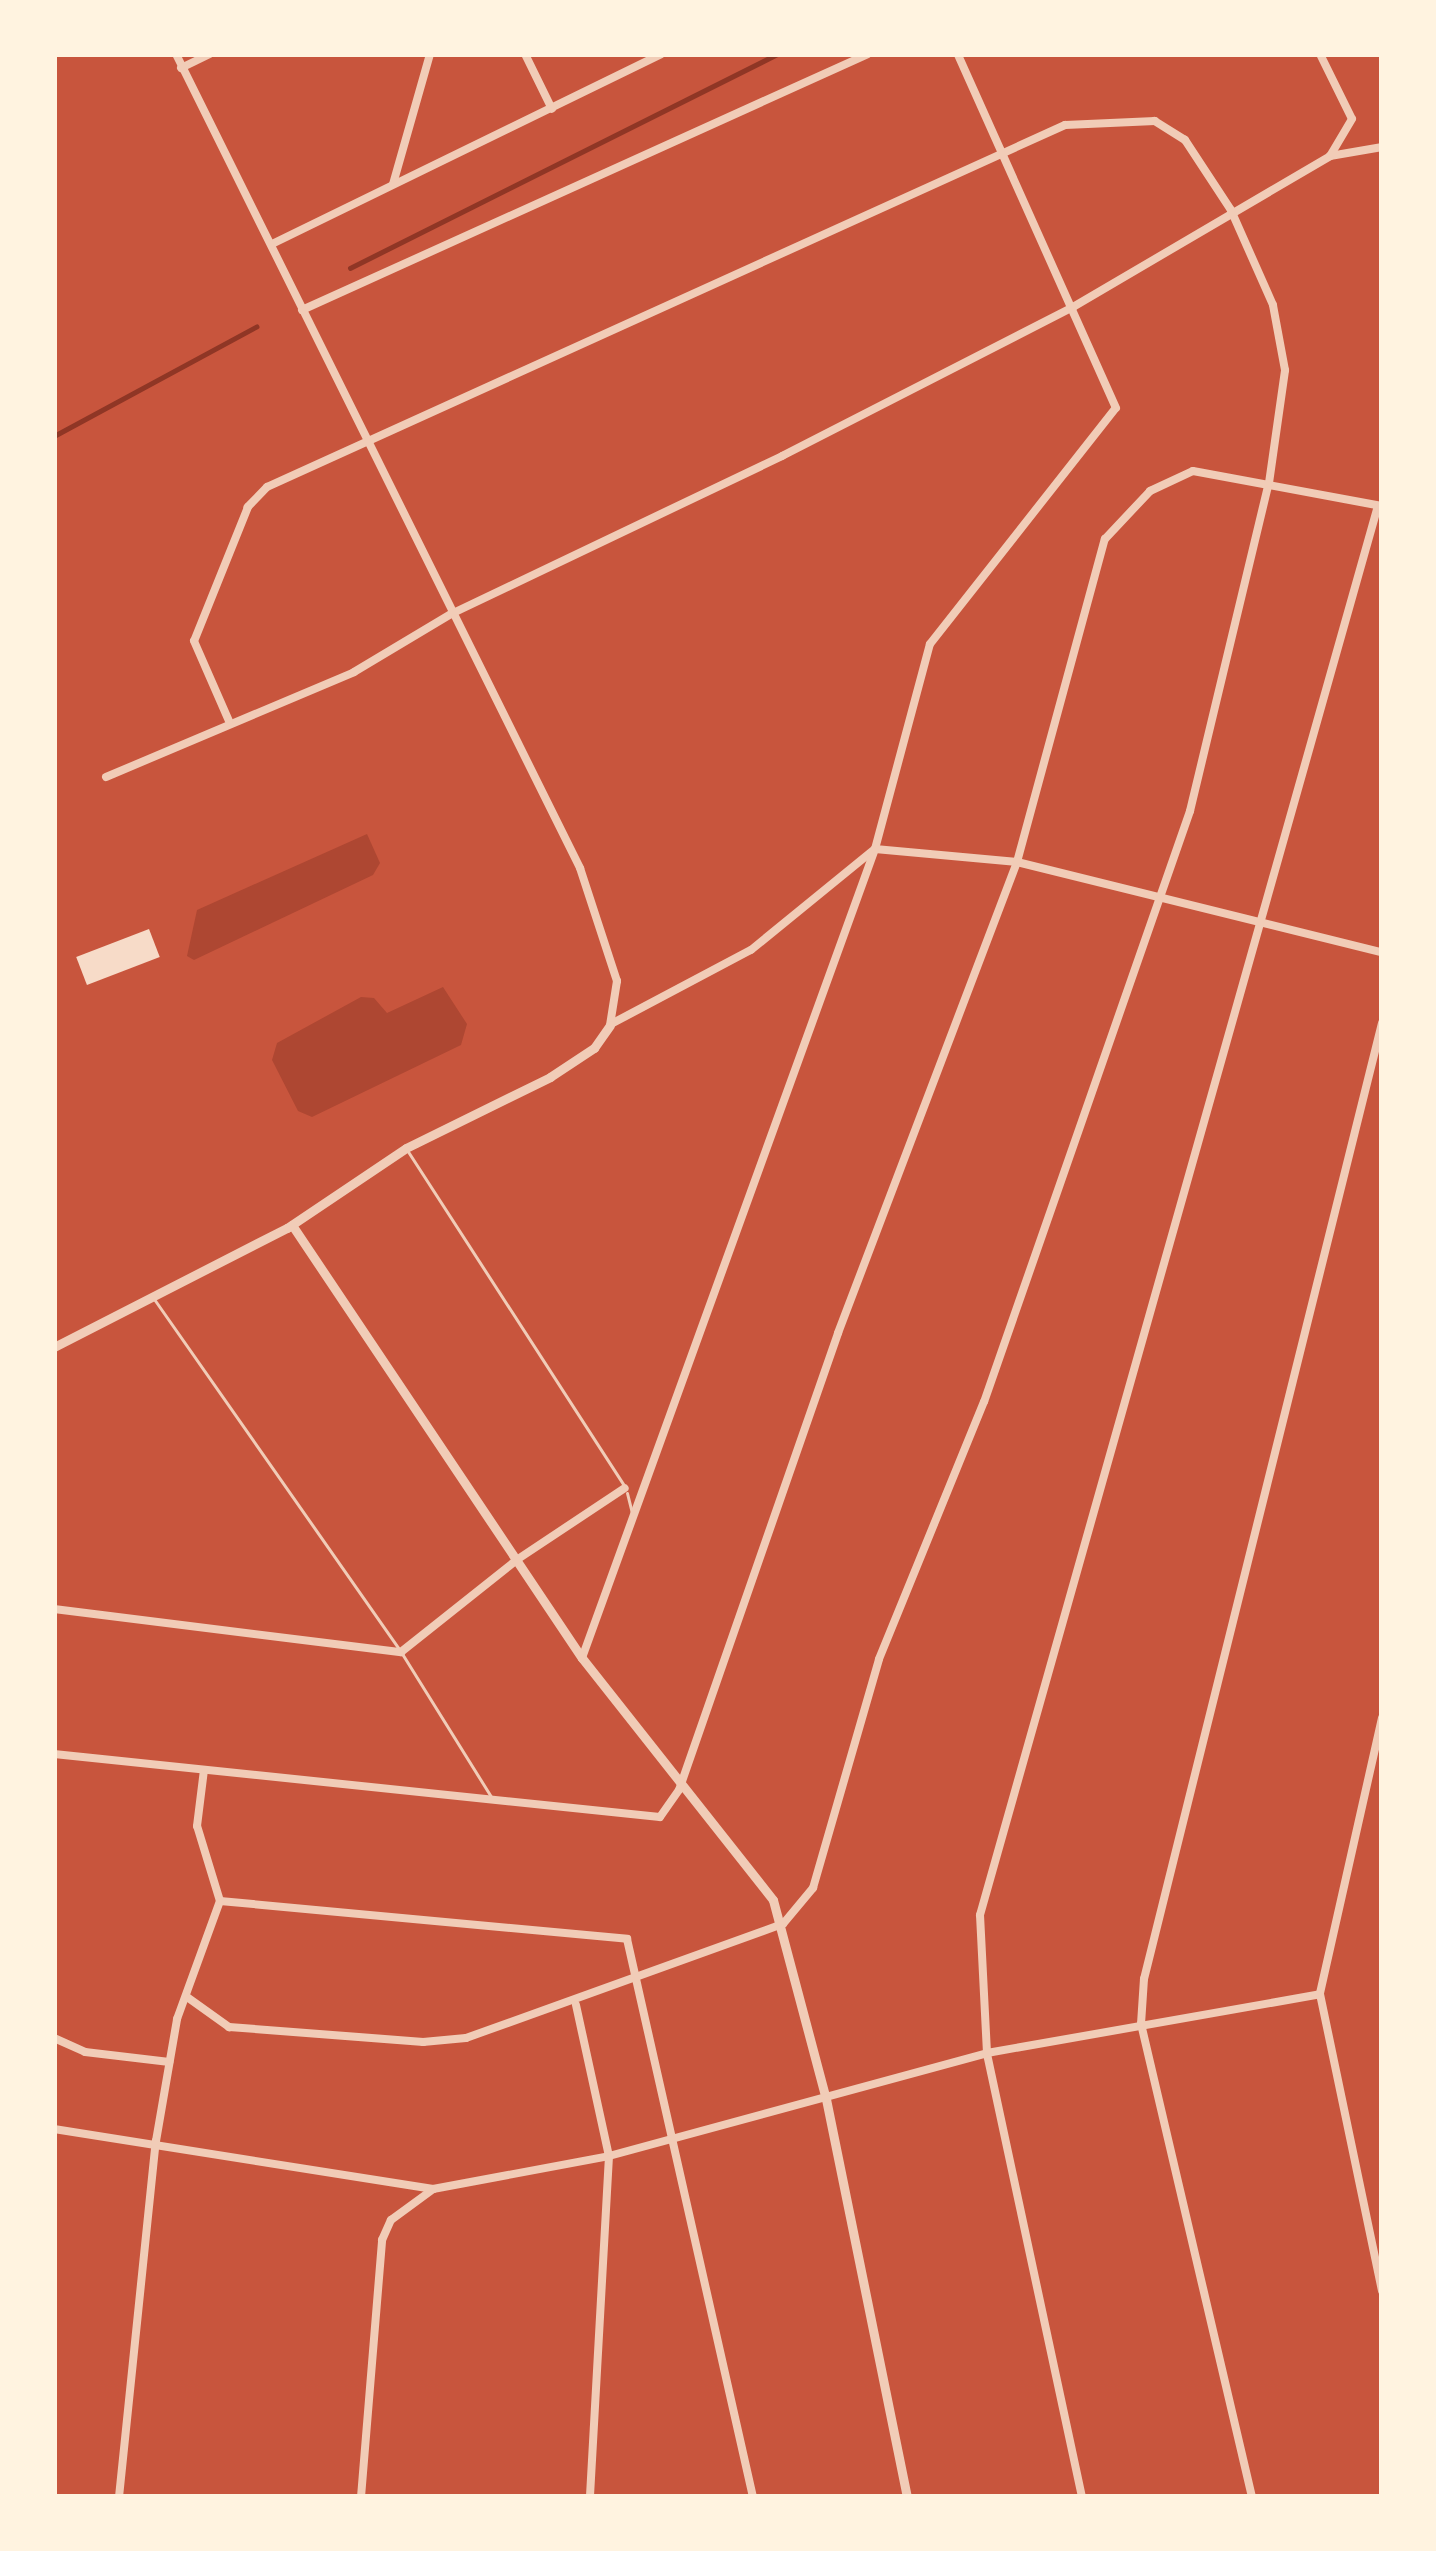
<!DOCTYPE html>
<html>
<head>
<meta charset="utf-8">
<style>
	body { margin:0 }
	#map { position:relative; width:1436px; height:2551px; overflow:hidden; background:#c8553d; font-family:"Roboto Condensed",sans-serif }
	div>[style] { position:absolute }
	.green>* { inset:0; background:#ae4732 }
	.stream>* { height:4.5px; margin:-2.25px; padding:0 2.25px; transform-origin:2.25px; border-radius:2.25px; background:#8f3625 }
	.building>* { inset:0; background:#f7dbc8; transform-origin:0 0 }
	.service>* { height:3px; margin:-1.5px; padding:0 1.5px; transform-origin:1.5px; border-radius:1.5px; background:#f1ccb7 }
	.minor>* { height:8px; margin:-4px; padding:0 4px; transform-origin:4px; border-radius:4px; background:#f1ccb7 }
	.tertiary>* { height:9px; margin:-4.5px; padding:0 4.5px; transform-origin:4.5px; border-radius:4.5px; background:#f1ccb7 }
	span { translate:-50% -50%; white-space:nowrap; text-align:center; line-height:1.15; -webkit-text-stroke:12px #fff3e0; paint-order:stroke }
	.frame { position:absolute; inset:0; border:57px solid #fff3e0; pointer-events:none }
</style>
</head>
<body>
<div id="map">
	<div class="green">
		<i style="clip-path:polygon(367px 834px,380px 863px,373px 875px,194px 960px,187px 956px,197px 910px)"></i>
		<i style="clip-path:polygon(443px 987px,467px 1024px,461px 1045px,312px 1117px,298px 1111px,272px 1060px,277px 1043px,361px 997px,374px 998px,387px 1013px)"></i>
	</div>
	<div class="stream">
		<i style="left:350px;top:268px;width:479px;rotate:-26.6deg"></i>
		<i style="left:54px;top:436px;width:230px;rotate:-28.4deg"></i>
	</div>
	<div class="building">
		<i style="left:149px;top:929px;width:30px;height:78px;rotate:69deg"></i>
	</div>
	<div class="service">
		<i style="left:407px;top:1150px;width:398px;rotate:57.1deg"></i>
		<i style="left:154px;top:1299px;width:431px;rotate:55deg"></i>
		<i style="left:401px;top:1652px;width:172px;rotate:58.1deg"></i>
		<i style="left:627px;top:1493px;width:21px;rotate:76deg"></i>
	</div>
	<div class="minor">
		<i style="left:176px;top:54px;width:909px;rotate:63.6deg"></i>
		<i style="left:580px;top:868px;width:119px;rotate:71.9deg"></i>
		<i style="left:617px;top:981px;width:45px;rotate:99deg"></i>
		<i style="left:525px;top:54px;width:61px;rotate:63.9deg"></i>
		<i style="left:1320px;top:54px;width:72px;rotate:63.8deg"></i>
		<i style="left:1352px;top:119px;width:43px;rotate:120.7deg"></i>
		<i style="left:181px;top:68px;width:32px;rotate:-26deg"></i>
		<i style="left:393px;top:184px;width:135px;rotate:-74.1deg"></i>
		<i style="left:272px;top:244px;width:433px;rotate:-26deg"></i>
		<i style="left:302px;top:310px;width:621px;rotate:-24.34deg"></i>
		<i style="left:106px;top:777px;width:269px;rotate:-22.9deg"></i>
		<i style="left:354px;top:672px;width:113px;rotate:-30.9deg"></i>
		<i style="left:451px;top:614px;width:367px;rotate:-25.5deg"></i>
		<i style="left:782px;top:456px;width:327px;rotate:-27.1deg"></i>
		<i style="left:1073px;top:307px;width:298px;rotate:-30.4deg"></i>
		<i style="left:1330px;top:156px;width:53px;rotate:-9.8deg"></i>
		<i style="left:611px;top:1024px;width:158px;rotate:-27.9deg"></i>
		<i style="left:751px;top:950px;width:160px;rotate:-39.2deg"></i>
		<i style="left:875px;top:849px;width:143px;rotate:5.2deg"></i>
		<i style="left:1017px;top:862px;width:376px;rotate:13.9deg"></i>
		<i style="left:54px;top:1609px;width:350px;rotate:7.1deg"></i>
		<i style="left:401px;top:1652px;width:149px;rotate:-38.5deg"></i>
		<i style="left:518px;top:1559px;width:128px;rotate:-33.6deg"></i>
		<i style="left:582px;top:1658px;width:860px;rotate:-70.09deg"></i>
		<i style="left:875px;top:849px;width:212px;rotate:-75deg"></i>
		<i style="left:930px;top:644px;width:300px;rotate:-51.8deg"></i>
		<i style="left:1116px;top:408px;width:388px;rotate:-114.1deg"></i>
		<i style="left:1382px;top:1718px;width:283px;rotate:102.7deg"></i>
		<i style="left:1320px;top:1994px;width:303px;rotate:78.2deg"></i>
		<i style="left:54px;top:1754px;width:609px;rotate:5.94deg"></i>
		<i style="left:660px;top:1817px;width:33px;rotate:-55deg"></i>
		<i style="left:679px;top:1790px;width:484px;rotate:-70.8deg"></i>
		<i style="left:838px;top:1333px;width:504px;rotate:-69.19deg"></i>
		<i style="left:1017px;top:862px;width:335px;rotate:-74.8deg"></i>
		<i style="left:1105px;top:539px;width:66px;rotate:-46.8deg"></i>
		<i style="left:1150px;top:491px;width:47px;rotate:-24.9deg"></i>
		<i style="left:1193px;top:471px;width:192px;rotate:10.5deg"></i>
		<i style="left:220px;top:1901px;width:409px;rotate:5.3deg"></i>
		<i style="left:627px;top:1939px;width:572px;rotate:77.28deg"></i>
		<i style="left:187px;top:1997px;width:52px;rotate:35.5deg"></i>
		<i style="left:229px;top:2027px;width:195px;rotate:4.4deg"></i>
		<i style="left:423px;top:2042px;width:43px;rotate:-5.3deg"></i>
		<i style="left:466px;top:2038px;width:337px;rotate:-19.8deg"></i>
		<i style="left:783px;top:1924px;width:47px;rotate:-50.2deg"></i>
		<i style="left:813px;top:1888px;width:238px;rotate:-73.9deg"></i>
		<i style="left:879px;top:1659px;width:278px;rotate:-67.8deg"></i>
		<i style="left:984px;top:1402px;width:626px;rotate:-70.78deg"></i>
		<i style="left:1190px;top:811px;width:337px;rotate:-76.5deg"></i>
		<i style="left:1269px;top:483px;width:114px;rotate:-81.9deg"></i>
		<i style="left:1285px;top:370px;width:66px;rotate:-100.5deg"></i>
		<i style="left:1273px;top:305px;width:104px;rotate:-113.9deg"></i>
		<i style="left:1231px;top:210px;width:84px;rotate:-123.3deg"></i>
		<i style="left:1185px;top:140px;width:36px;rotate:-148deg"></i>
		<i style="left:1155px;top:121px;width:90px;rotate:177.5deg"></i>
		<i style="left:1065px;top:125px;width:876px;rotate:155.6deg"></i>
		<i style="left:267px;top:487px;width:28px;rotate:134deg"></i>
		<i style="left:248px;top:507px;width:144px;rotate:111.9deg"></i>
		<i style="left:194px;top:641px;width:87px;rotate:66.4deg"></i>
		<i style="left:576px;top:2005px;width:155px;rotate:77.7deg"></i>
		<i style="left:609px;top:2156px;width:342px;rotate:93.2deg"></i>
		<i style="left:54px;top:2038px;width:34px;rotate:24deg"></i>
		<i style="left:85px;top:2052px;width:85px;rotate:6.8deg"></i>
		<i style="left:54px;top:2129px;width:384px;rotate:9deg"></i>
		<i style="left:433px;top:2189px;width:179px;rotate:-10.6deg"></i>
		<i style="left:609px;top:2156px;width:392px;rotate:-15.2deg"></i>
		<i style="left:987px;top:2053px;width:338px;rotate:-10deg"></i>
		<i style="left:119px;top:2497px;width:358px;rotate:-84.1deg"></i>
		<i style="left:156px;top:2141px;width:124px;rotate:-80.2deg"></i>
		<i style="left:177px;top:2019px;width:126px;rotate:-70deg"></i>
		<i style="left:220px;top:1901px;width:78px;rotate:-107deg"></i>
		<i style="left:197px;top:1826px;width:56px;rotate:-82.9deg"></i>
		<i style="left:361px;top:2497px;width:258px;rotate:-85.3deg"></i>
		<i style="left:382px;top:2240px;width:22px;rotate:-66deg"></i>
		<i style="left:391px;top:2220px;width:51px;rotate:-36.2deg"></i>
		<i style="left:1082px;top:2497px;width:454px;rotate:-102.1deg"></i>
		<i style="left:987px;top:2053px;width:138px;rotate:-92.9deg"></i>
		<i style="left:980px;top:1915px;width:1464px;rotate:-74.23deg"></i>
		<i style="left:1252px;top:2497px;width:486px;rotate:-103.2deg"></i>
		<i style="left:1141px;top:2024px;width:45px;rotate:-86.2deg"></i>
		<i style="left:1144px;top:1979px;width:985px;rotate:-76.02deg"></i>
	</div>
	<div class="tertiary">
		<i style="left:292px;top:1225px;width:521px;rotate:56.19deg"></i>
		<i style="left:582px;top:1658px;width:308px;rotate:51.7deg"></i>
		<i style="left:773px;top:1900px;width:206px;rotate:75.1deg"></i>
		<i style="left:826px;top:2099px;width:406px;rotate:78.5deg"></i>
		<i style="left:54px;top:1347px;width:262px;rotate:-27.1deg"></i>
		<i style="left:287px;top:1228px;width:143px;rotate:-33.9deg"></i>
		<i style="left:406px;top:1148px;width:161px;rotate:-26.2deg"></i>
		<i style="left:550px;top:1077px;width:53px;rotate:-33.4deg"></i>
		<i style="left:594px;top:1048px;width:28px;rotate:-55deg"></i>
	</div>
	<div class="frame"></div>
</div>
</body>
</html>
